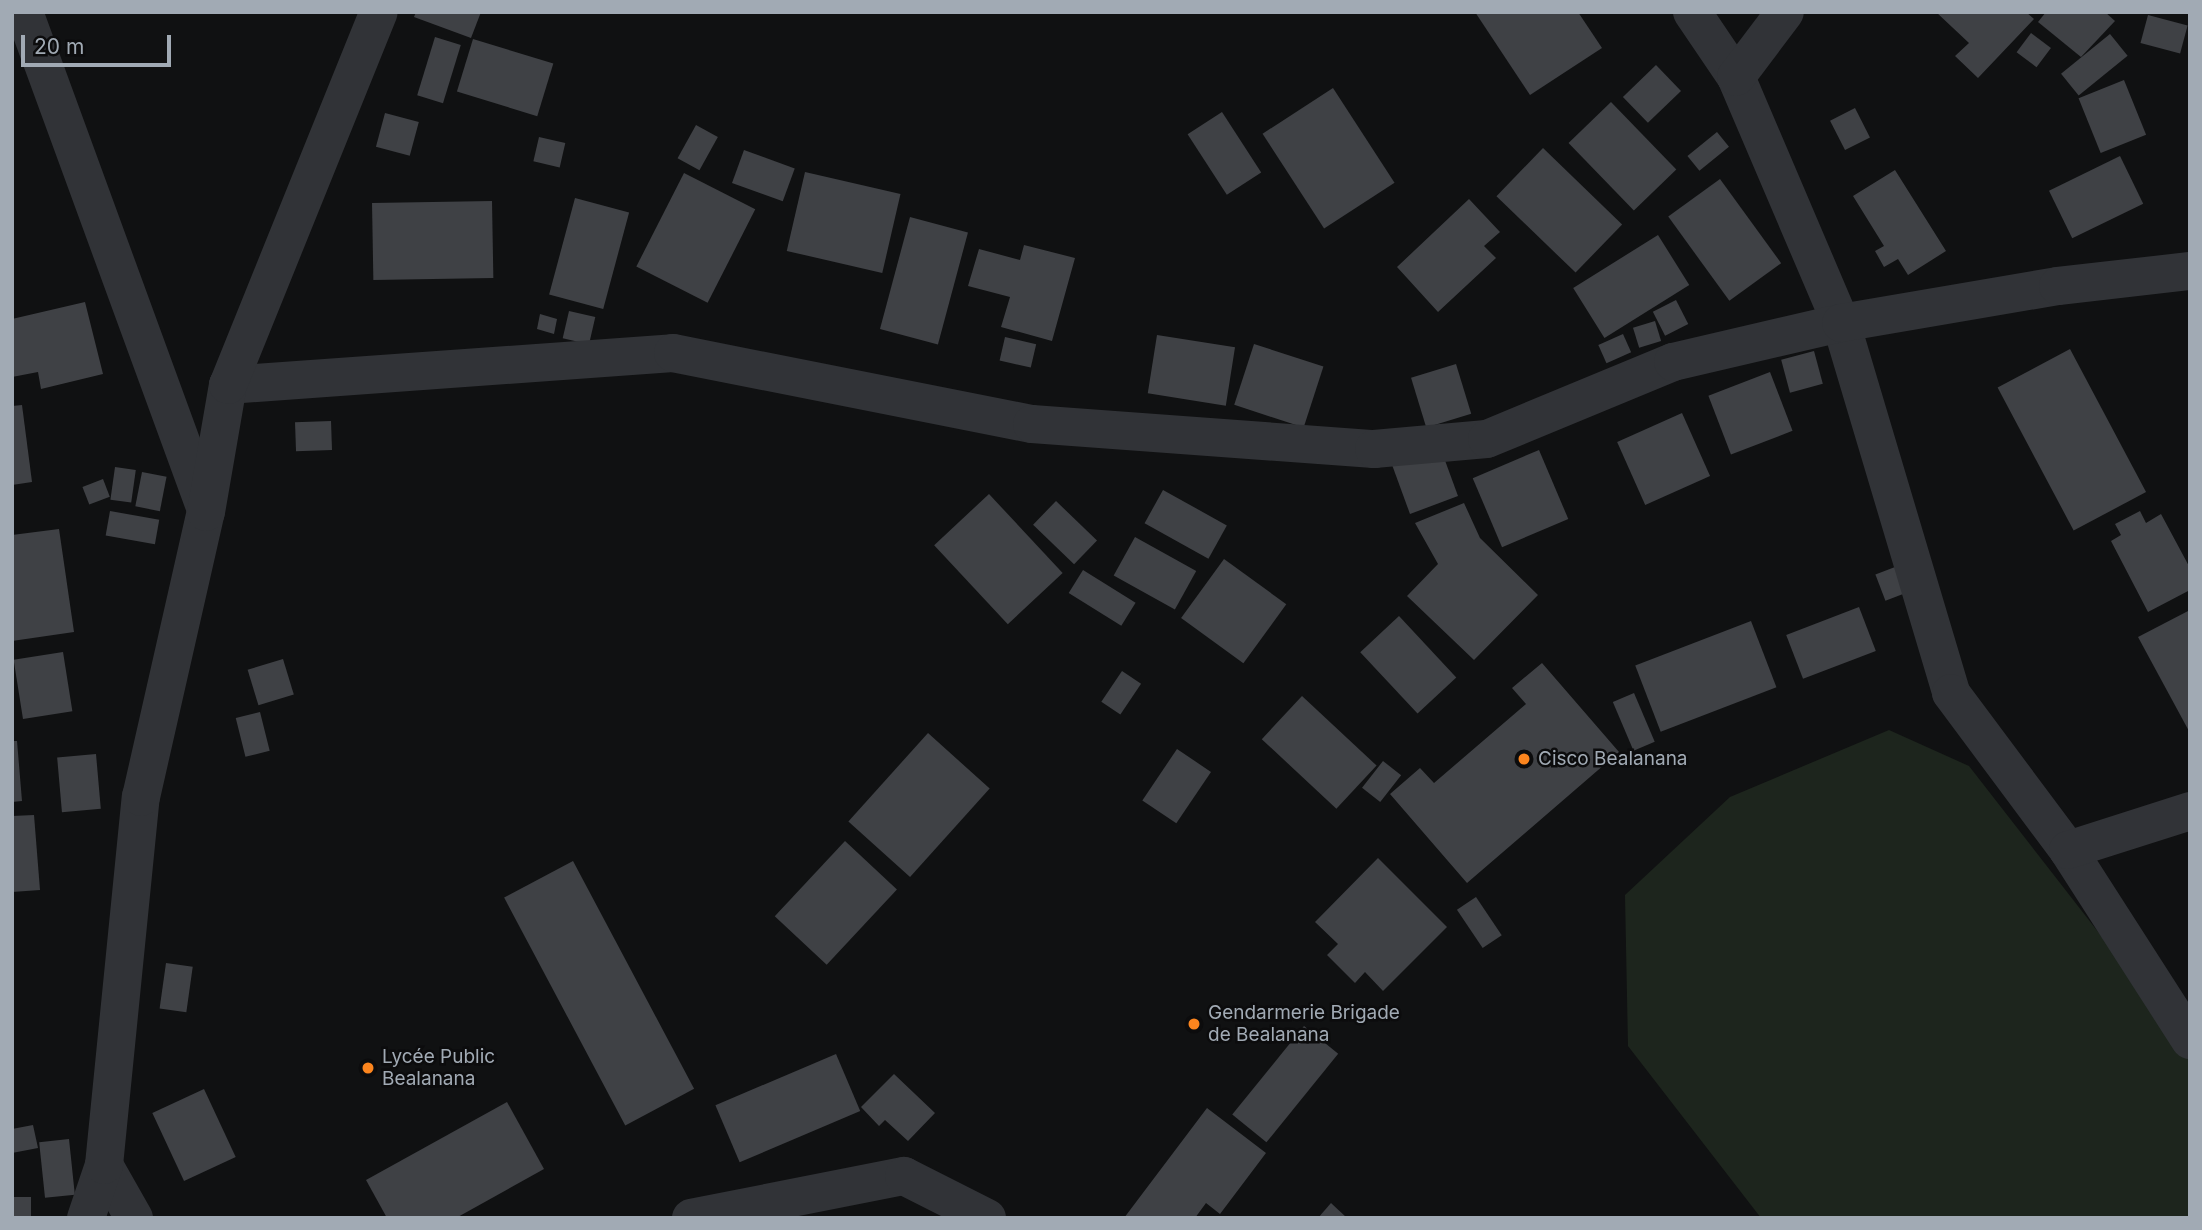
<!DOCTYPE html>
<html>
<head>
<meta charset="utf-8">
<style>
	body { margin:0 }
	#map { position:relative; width:2202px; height:1230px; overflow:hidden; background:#101112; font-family:Inter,sans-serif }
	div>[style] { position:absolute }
	.green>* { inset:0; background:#1d251d }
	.building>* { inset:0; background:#3f4145; transform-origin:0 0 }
	.minor>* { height:38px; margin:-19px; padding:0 19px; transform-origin:19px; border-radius:19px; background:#313337 }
	.dots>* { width:19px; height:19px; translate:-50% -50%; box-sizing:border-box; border:4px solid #0c0c0d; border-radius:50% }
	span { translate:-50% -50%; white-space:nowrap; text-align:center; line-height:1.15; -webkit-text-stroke:5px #0c0c0d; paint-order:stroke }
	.poi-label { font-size:19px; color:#a1aab4 }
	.left { translate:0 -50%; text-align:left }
	.frame { position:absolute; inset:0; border:14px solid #a1aab4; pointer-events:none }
	.scale { position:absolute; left:21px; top:35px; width:150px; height:32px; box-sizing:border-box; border:4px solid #a1aab4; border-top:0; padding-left:9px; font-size:21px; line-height:24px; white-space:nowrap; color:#a1aab4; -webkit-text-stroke:5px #0c0c0d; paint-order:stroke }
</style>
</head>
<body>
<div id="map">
	<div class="green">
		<i style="clip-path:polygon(1889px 730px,1969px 766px,2190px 1050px,2190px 1218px,1761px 1218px,1628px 1046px,1625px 895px,1730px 797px)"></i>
	</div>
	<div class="building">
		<i style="clip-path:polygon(416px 12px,481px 12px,471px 38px,414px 17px)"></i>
		<i style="clip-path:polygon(1475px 12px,1578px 12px,1602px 48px,1530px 95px)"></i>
		<i style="clip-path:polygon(1936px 12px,2026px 12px,2034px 19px,1978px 78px,1955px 56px,1969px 43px)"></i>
		<i style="clip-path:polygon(2046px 12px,2105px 12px,2115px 21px,2081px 57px,2038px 22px)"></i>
		<i style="left:2148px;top:15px;width:41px;height:29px;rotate:15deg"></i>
		<i style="left:2031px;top:33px;width:25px;height:24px;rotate:37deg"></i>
		<i style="left:2110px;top:34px;width:28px;height:63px;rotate:51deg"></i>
		<i style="left:435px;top:37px;width:27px;height:61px;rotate:17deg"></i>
		<i style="left:473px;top:39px;width:84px;height:55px;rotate:17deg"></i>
		<i style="left:1656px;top:65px;width:36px;height:46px;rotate:46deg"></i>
		<i style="left:2124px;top:80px;width:59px;height:49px;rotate:68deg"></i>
		<i style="left:1333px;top:88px;width:113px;height:84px;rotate:57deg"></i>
		<i style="left:1611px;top:102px;width:94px;height:59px;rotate:46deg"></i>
		<i style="left:1855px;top:108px;width:33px;height:28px;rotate:63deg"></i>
		<i style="left:1222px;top:112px;width:72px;height:41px;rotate:57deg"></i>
		<i style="left:385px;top:113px;width:35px;height:35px;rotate:15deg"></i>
		<i style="left:696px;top:125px;width:25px;height:38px;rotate:29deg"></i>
		<i style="left:1717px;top:132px;width:19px;height:38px;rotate:51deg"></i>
		<i style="left:539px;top:137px;width:27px;height:25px;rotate:13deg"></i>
		<i style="left:1543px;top:148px;width:110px;height:67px;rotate:44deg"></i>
		<i style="left:744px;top:150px;width:54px;height:35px;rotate:20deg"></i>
		<i style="left:2120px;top:156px;width:53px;height:79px;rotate:64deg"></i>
		<i style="clip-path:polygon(1895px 170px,1946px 251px,1908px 275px,1898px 259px,1884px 267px,1875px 251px,1884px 246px,1853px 196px)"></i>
		<i style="left:805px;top:172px;width:98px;height:81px;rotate:13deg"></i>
		<i style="left:684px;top:173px;width:80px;height:105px;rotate:27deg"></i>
		<i style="left:1720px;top:179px;width:104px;height:64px;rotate:54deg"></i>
		<i style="left:575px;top:198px;width:56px;height:100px;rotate:15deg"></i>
		<i style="clip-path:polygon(1469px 199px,1500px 232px,1484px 246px,1496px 258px,1438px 312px,1397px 267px)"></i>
		<i style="left:492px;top:201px;width:77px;height:120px;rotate:89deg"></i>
		<i style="left:910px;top:217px;width:60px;height:116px;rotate:15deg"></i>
		<i style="left:1658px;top:235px;width:59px;height:100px;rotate:58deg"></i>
		<i style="clip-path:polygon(1024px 245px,1075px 258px,1052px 341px,1001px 327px,1010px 297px,968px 286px,979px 249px,1020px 260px)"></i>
		<i style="left:1676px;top:300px;width:27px;height:26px;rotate:63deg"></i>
		<i style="clip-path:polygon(85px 302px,103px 374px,41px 389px,38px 372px,12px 377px,12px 319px)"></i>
		<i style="left:569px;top:311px;width:27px;height:28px;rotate:13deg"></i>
		<i style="clip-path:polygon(540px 314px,557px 319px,554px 334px,537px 329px)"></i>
		<i style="left:1655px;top:321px;width:21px;height:23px;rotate:73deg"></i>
		<i style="left:1623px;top:334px;width:20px;height:27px;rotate:66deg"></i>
		<i style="left:1157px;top:335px;width:79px;height:59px;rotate:9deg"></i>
		<i style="left:1005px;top:337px;width:32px;height:24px;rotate:13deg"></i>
		<i style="left:1254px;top:344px;width:73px;height:64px;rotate:18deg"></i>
		<i style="left:2070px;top:349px;width:162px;height:82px;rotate:62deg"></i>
		<i style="left:1814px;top:351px;width:34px;height:34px;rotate:75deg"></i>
		<i style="left:1456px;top:364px;width:52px;height:47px;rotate:73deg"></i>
		<i style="left:1770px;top:372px;width:63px;height:66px;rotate:69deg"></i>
		<i style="clip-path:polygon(22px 405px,32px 482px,12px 485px,12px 406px)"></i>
		<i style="left:1682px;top:413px;width:69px;height:71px;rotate:66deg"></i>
		<i style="left:331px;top:421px;width:29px;height:36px;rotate:88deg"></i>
		<i style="left:1539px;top:450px;width:75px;height:72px;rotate:67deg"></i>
		<i style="clip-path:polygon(1443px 455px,1458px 496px,1410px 514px,1391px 462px)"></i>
		<i style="left:115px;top:467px;width:21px;height:33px;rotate:8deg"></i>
		<i style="left:142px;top:472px;width:25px;height:35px;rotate:11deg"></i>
		<i style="left:103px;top:479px;width:19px;height:22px;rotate:69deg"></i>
		<i style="left:1163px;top:490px;width:73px;height:38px;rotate:29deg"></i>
		<i style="left:989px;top:494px;width:108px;height:75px;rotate:47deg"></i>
		<i style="left:1056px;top:501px;width:57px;height:33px;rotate:44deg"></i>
		<i style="clip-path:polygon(1464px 503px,1480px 538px,1538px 595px,1474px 660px,1407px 596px,1438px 564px,1415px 523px)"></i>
		<i style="left:110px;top:511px;width:50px;height:25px;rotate:10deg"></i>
		<i style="clip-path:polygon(2140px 511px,2146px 523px,2161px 514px,2190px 568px,2190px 590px,2148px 612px,2111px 541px,2121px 535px,2115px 524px)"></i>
		<i style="clip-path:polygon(59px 529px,74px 632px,12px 641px,12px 535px)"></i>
		<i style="left:1135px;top:537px;width:70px;height:44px;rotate:29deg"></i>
		<i style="left:1224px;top:559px;width:77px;height:73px;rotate:36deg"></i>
		<i style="left:1895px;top:567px;width:28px;height:21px;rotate:69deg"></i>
		<i style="left:1083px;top:570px;width:62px;height:27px;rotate:32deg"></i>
		<i style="left:1859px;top:607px;width:47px;height:78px;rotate:69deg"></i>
		<i style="clip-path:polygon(2190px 610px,2190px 733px,2138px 637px)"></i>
		<i style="left:1399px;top:616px;width:84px;height:53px;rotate:47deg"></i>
		<i style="left:1751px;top:621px;width:71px;height:124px;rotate:69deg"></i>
		<i style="left:63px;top:652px;width:60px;height:50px;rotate:81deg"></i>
		<i style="left:283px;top:659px;width:37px;height:37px;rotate:73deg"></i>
		<i style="clip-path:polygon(1542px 663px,1619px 752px,1467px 883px,1390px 794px,1420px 768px,1434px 783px,1526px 704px,1512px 688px)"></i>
		<i style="left:1122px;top:671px;width:23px;height:37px;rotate:34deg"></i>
		<i style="left:1634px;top:693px;width:53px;height:23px;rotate:67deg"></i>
		<i style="left:1302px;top:696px;width:102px;height:59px;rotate:43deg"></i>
		<i style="left:260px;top:712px;width:40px;height:25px;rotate:76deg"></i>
		<i style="left:928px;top:733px;width:83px;height:119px;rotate:42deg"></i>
		<i style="clip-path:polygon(12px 741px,17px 741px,22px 801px,12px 802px)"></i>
		<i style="left:1177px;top:749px;width:41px;height:62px;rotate:34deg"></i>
		<i style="left:96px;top:754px;width:55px;height:39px;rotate:85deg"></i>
		<i style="left:1383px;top:761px;width:23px;height:34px;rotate:38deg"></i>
		<i style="clip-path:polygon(34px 815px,40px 890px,12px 892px,12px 816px)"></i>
		<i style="left:845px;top:841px;width:71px;height:103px;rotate:43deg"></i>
		<i style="clip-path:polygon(1378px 858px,1447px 927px,1383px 991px,1365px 972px,1355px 983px,1327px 955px,1338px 944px,1315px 922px)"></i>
		<i style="left:573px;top:861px;width:258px;height:78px;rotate:62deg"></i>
		<i style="left:1476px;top:897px;width:46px;height:23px;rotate:56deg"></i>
		<i style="left:166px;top:963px;width:27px;height:46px;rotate:8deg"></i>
		<i style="left:1304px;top:1026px;width:44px;height:114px;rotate:39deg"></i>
		<i style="left:836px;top:1054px;width:62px;height:131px;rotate:67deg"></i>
		<i style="clip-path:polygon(894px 1074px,935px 1113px,908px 1141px,885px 1120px,879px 1126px,861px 1107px)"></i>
		<i style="left:204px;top:1089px;width:75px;height:57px;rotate:65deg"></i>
		<i style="clip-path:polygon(507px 1102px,544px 1169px,456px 1218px,387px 1218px,366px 1180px)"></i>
		<i style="clip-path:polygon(1207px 1108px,1266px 1153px,1220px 1214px,1206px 1203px,1195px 1218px,1124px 1218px)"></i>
		<i style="clip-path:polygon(33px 1125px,38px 1148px,12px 1153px,12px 1129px)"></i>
		<i style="left:69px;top:1139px;width:56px;height:30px;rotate:84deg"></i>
		<i style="left:31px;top:1197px;width:21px;height:19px;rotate:90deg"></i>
		<i style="clip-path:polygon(1331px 1203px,1347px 1218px,1318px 1218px)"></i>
	</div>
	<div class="minor">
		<i style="left:24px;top:12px;width:530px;rotate:69.92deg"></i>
		<i style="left:1692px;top:12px;width:78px;rotate:55.9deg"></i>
		<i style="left:1736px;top:77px;width:267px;rotate:66.9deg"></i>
		<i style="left:1841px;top:323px;width:386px;rotate:73.4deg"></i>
		<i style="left:1951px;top:693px;width:196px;rotate:53.3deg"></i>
		<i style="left:2068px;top:850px;width:226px;rotate:57.3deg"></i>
		<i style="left:1736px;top:77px;width:81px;rotate:-53deg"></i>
		<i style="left:228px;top:385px;width:446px;rotate:-4.1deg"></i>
		<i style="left:673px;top:353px;width:366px;rotate:11.2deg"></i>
		<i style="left:1032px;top:424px;width:343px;rotate:4.2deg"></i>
		<i style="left:1374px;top:449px;width:113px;rotate:-5.1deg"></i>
		<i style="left:1487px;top:439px;width:201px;rotate:-22.5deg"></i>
		<i style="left:1673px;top:362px;width:172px;rotate:-13.1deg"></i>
		<i style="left:1841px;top:323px;width:220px;rotate:-9.7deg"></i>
		<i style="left:2058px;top:286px;width:133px;rotate:-6.5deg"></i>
		<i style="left:2068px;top:850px;width:128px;rotate:-17.7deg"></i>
		<i style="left:104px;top:1165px;width:61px;rotate:60.5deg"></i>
		<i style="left:86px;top:1218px;width:56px;rotate:-71.2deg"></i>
		<i style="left:104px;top:1165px;width:370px;rotate:-84.3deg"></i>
		<i style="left:141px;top:797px;width:292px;rotate:-77.2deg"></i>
		<i style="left:206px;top:512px;width:129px;rotate:-80.2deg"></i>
		<i style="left:228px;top:385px;width:402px;rotate:-68deg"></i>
		<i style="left:691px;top:1218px;width:217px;rotate:-11.2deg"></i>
		<i style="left:904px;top:1176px;width:93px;rotate:26.8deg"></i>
	</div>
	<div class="dots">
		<i style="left:1524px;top:759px;background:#fc851e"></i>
		<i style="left:1194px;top:1024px;background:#fc851e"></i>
		<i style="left:368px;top:1068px;background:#fc851e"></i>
	</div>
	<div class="poi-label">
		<span class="left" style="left:1538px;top:759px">Cisco Bealanana</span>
		<span class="left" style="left:1208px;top:1024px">Gendarmerie Brigade<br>de Bealanana</span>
		<span class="left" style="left:382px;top:1068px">Lycée Public<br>Bealanana</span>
	</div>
	<div class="frame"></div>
	<div class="scale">20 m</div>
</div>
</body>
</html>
